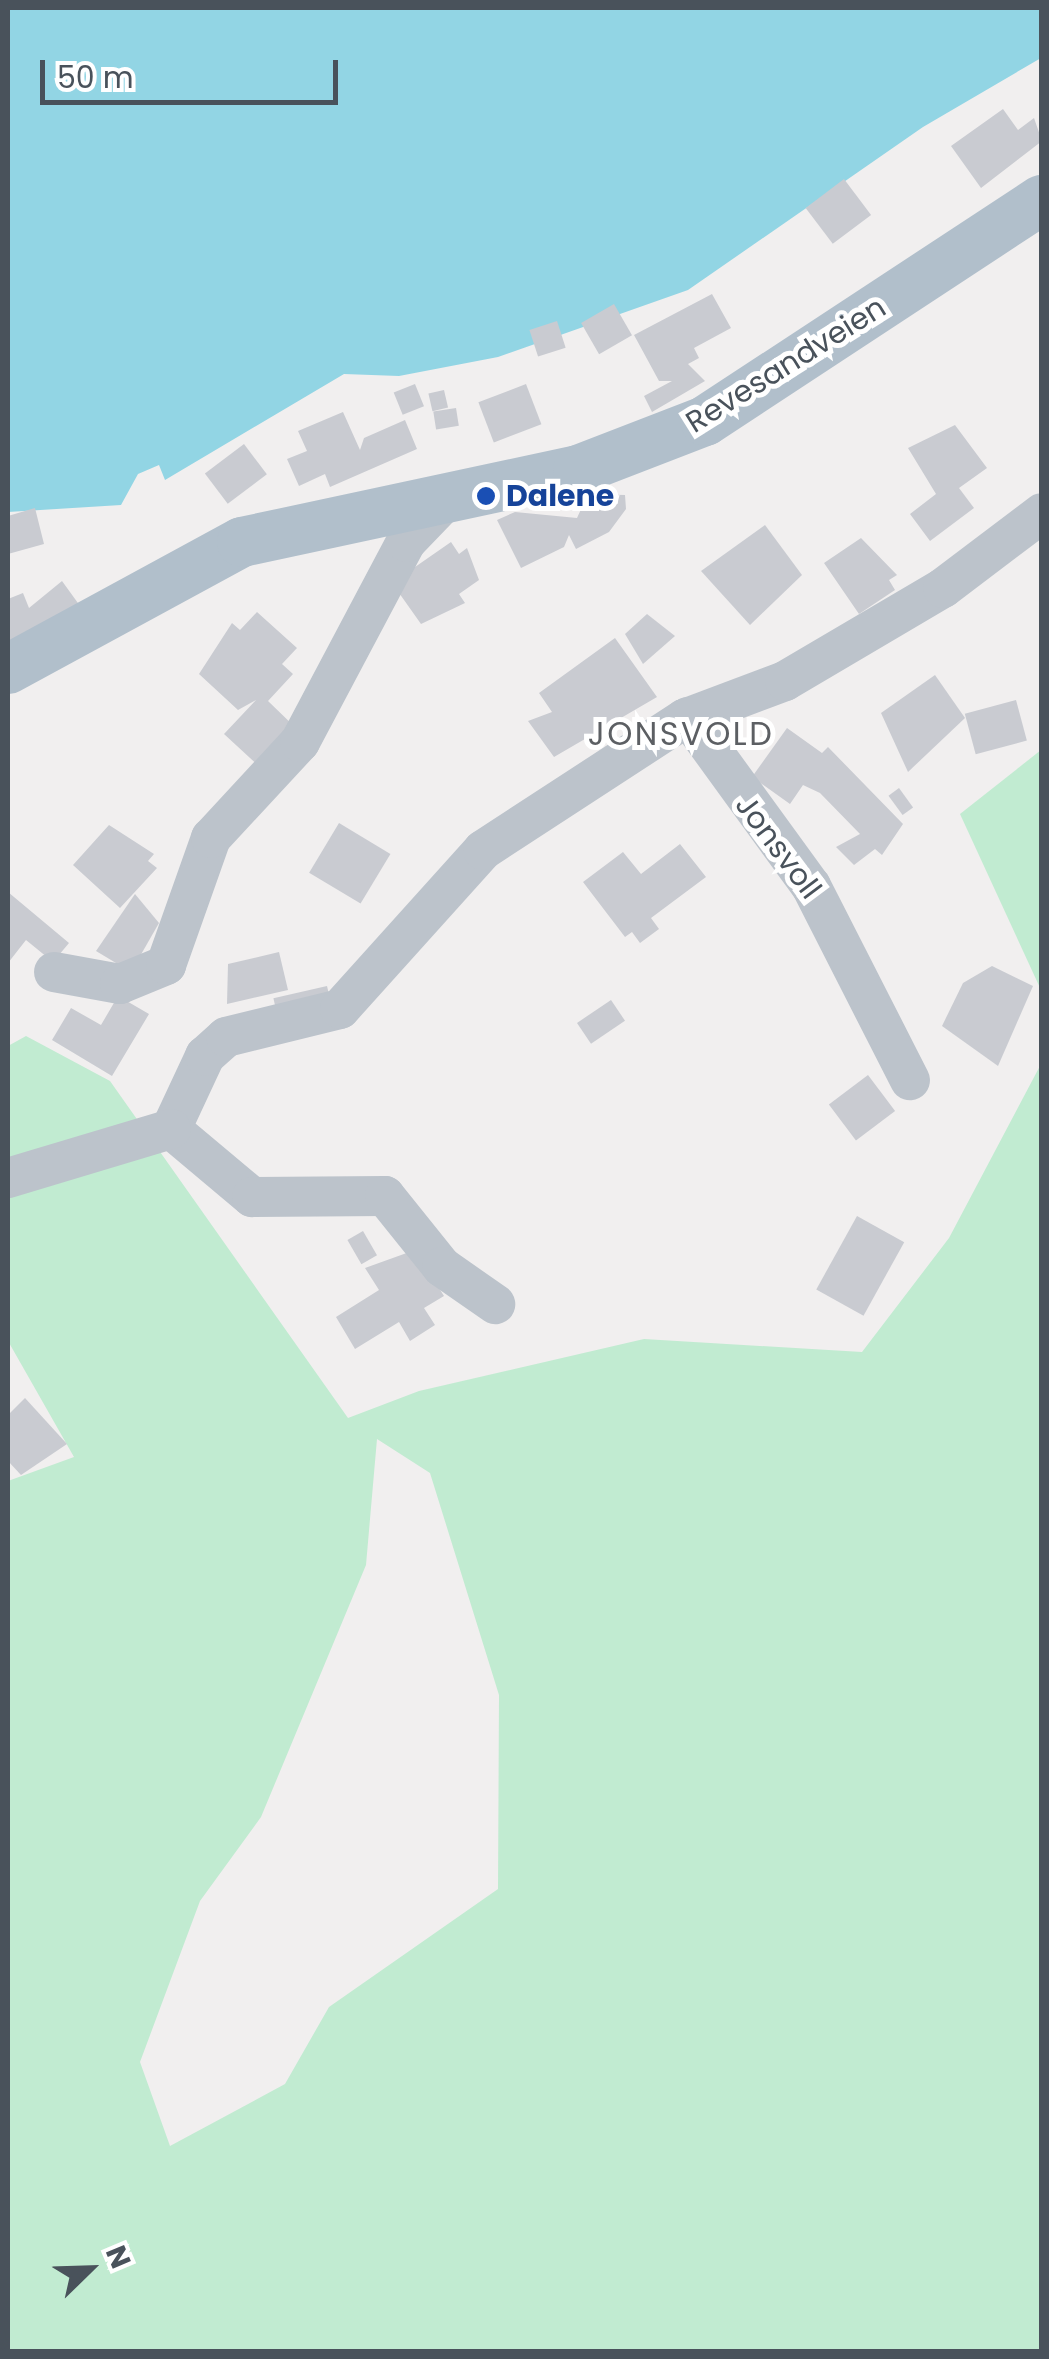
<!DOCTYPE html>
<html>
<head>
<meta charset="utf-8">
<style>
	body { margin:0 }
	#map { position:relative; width:1049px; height:2359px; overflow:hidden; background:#f1efef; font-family:Poppins,sans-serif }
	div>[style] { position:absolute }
	.green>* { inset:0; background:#c1ebd1 }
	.water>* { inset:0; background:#92d5e4 }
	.building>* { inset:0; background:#c9cbd1; transform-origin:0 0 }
	.minor>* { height:40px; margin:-20px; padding:0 20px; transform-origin:20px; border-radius:20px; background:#bcc3cb }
	.major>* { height:50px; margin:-25px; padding:0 25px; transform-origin:25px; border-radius:25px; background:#b1bfcb }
	.dots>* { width:28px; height:28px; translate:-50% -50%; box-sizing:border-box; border:5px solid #fff; border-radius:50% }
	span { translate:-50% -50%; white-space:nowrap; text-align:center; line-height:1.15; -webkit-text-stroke:10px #fff; paint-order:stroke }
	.street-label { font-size:30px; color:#49525b }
	.transit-label { font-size:30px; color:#164399; font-weight:700 }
	.left { translate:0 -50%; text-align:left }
	.neighbourhood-label { font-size:32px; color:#5c5f63; letter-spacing:2.5px }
	.frame { position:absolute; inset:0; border:10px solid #49525b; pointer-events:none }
	.north { position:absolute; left:40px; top:2219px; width:100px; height:100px; -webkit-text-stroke:8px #fff; paint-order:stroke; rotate:67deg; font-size:28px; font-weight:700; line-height:40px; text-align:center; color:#49525b }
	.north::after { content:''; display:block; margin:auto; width:35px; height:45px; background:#49525b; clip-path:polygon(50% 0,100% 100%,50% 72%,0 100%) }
	.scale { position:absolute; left:40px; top:60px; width:298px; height:45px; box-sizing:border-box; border:5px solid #49525b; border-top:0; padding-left:12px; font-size:30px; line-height:35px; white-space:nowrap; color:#49525b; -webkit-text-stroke:8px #fff; paint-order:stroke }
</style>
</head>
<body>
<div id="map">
	<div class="green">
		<i style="clip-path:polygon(1041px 750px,1041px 990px,960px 814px)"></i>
		<i style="clip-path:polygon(evenodd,26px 1036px,110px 1081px,348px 1418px,419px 1391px,644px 1339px,862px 1352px,949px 1238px,1041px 1064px,1041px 2351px,8px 2351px,8px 1481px,74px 1457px,8px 1341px,8px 1046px,26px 1036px,377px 1439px,430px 1473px,499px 1695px,498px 1889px,329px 2007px,285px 2084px,170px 2146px,140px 2062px,200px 1901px,261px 1817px,366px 1565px,377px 1439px)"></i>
	</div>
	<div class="water">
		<i style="clip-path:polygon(8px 8px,1041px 8px,1041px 58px,923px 127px,688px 290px,498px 357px,399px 376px,344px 374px,165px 480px,159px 465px,138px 474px,121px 505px,8px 512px)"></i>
	</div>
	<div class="building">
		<i style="clip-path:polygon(1003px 109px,1018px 130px,1034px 118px,1042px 141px,981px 188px,951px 146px)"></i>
		<i style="left:844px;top:179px;width:45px;height:48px;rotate:53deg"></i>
		<i style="clip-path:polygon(712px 294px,731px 328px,694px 348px,699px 358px,688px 364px,705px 381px,652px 412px,644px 396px,672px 381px,659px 381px,634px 335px)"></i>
		<i style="left:614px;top:304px;width:36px;height:38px;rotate:60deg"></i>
		<i style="left:557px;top:321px;width:28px;height:29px;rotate:72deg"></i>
		<i style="left:415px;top:384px;width:24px;height:23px;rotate:68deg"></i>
		<i style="left:526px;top:384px;width:43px;height:51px;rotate:69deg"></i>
		<i style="left:444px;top:390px;width:18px;height:16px;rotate:77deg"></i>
		<i style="left:456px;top:408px;width:18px;height:23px;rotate:81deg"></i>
		<i style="clip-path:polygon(343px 412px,360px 450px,364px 438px,405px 420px,417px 449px,330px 487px,325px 474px,299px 486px,287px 459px,307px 451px,298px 431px)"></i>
		<i style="clip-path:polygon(955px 425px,987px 468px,959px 488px,974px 508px,930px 541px,910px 514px,936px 494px,908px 448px)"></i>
		<i style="left:244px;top:444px;width:38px;height:49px;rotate:53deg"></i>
		<i style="clip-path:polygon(588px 494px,625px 495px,626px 509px,609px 532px,576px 549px,569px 535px,564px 547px,521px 568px,497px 520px,515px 512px,577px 518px)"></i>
		<i style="clip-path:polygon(35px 508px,44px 544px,8px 554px,8px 516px)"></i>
		<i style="clip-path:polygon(765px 525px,802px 575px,750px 625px,701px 571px)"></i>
		<i style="clip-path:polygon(861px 538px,897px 575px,889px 580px,895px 590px,859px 614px,824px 563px)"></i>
		<i style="clip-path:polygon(451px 542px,459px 554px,467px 548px,479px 580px,459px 594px,465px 603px,421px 624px,392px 583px)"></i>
		<i style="clip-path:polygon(62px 581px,83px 610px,8px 653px,8px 599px,23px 593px,29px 608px)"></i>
		<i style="clip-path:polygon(257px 612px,297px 648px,282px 664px,293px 674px,268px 701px,298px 730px,262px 769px,224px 734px,256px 700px,238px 710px,199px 674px,232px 623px,240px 630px)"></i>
		<i style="clip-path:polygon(647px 614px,675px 636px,643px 664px,625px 634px)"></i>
		<i style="clip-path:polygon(615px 638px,657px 697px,554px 757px,528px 721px,552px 712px,539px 693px)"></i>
		<i style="clip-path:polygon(935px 675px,965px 718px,908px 772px,881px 713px)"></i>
		<i style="left:1016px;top:700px;width:42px;height:53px;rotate:75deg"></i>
		<i style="clip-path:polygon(787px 728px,822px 753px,828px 747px,903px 824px,882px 855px,875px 849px,854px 865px,836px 847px,860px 834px,820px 793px,803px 785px,790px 804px,752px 777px)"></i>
		<i style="left:899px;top:788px;width:24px;height:13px;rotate:54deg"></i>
		<i style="left:339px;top:823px;width:60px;height:58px;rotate:31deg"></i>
		<i style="clip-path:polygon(109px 825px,154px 854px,148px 861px,157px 868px,120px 908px,73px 865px)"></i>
		<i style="clip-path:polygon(680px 844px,706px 877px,651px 918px,659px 929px,640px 943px,632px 932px,625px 937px,583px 882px,623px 852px,641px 874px)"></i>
		<i style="clip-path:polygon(8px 892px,69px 943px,53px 962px,26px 940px,8px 963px)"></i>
		<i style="clip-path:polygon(135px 894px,159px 923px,131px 972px,96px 951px)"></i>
		<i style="clip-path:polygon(279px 952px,288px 990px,227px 1004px,228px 964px)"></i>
		<i style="clip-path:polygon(992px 966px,1033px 986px,998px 1066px,942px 1026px,963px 983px)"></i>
		<i style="left:327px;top:986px;width:17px;height:55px;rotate:77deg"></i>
		<i style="clip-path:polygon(118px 996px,149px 1014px,112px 1076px,52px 1040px,71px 1008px,101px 1025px)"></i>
		<i style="left:611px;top:1000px;width:25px;height:41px;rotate:56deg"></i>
		<i style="left:868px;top:1075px;width:45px;height:49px;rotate:53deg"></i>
		<i style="left:857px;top:1216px;width:54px;height:84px;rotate:29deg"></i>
		<i style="left:363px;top:1231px;width:28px;height:18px;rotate:60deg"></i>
		<i style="clip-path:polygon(415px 1250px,444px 1296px,424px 1308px,435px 1325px,410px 1341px,399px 1322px,355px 1349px,336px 1317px,379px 1290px,365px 1268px)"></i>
		<i style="clip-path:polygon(25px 1398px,67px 1444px,21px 1475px,8px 1461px,8px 1415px)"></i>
	</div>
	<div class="minor">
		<i style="left:688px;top:717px;width:209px;rotate:54deg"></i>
		<i style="left:811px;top:886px;width:218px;rotate:63deg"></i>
		<i style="left:54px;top:972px;width:67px;rotate:10.3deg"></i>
		<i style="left:120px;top:984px;width:50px;rotate:-22.4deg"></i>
		<i style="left:166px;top:965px;width:135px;rotate:-70.5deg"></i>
		<i style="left:211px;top:838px;width:131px;rotate:-47.2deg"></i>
		<i style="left:300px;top:742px;width:226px;rotate:-62.1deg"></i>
		<i style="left:406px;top:542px;width:65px;rotate:-46.2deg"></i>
		<i style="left:171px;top:1129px;width:81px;rotate:-65deg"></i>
		<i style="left:205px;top:1056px;width:28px;rotate:-42deg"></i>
		<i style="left:226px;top:1037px;width:117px;rotate:-13.8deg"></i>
		<i style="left:340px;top:1009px;width:214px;rotate:-48deg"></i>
		<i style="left:483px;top:850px;width:240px;rotate:-33.1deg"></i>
		<i style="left:684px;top:719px;width:108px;rotate:-20.6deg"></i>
		<i style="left:785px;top:681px;width:183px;rotate:-30.5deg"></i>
		<i style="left:943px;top:588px;width:124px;rotate:-37.1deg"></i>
		<i style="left:171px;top:1129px;width:106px;rotate:40deg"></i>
		<i style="left:252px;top:1197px;width:133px;rotate:-0.4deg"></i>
		<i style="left:385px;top:1196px;width:91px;rotate:51.2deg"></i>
		<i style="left:442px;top:1267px;width:65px;rotate:34.9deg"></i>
		<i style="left:8px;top:1178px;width:170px;rotate:-16.7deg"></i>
	</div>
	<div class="major">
		<i style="left:8px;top:669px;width:266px;rotate:-28.5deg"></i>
		<i style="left:242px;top:542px;width:344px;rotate:-12.1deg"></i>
		<i style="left:578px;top:470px;width:136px;rotate:-21.1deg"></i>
		<i style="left:705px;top:421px;width:403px;rotate:-33.3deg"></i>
	</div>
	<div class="dots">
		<i style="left:486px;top:496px;background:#1a4fb4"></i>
	</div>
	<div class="street-label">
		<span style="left:786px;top:365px;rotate:-32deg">Revesandveien</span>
		<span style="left:778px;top:847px;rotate:53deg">Jonsvoll</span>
	</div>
	<div class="transit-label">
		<span class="left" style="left:506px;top:496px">Dalene</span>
	</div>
	<div class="neighbourhood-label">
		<span style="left:681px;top:734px">JONSVOLD</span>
	</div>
	<div class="frame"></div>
	<div class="north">N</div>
	<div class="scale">50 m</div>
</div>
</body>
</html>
